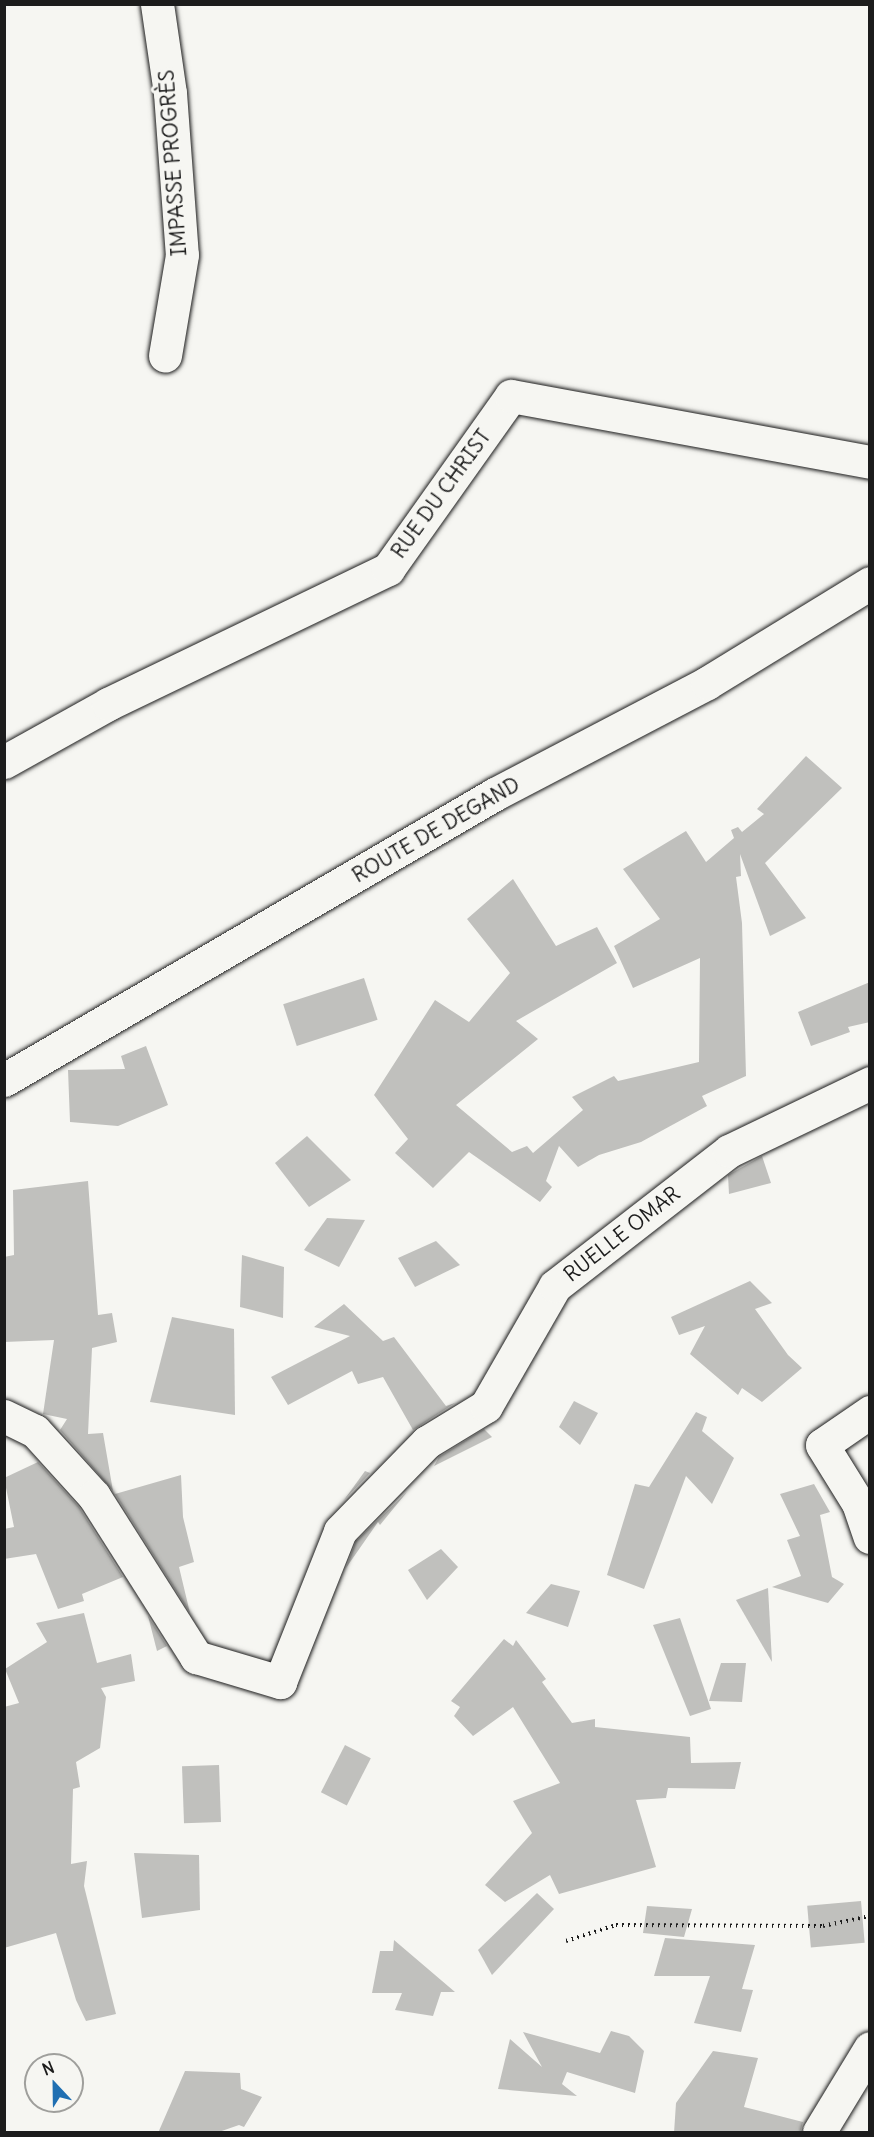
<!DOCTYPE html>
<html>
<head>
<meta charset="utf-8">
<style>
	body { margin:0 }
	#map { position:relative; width:874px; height:2137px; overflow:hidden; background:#f6f6f2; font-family:Delius,sans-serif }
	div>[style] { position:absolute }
	.building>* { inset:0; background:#c0c0bd; transform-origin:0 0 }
	.path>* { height:4px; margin-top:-2px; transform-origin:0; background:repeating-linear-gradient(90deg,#1c1c1c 0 1.5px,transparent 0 6px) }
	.roads { filter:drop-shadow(0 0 2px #1c1c1c) drop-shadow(0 0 2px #1c1c1c) }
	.minor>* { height:33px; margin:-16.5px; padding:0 16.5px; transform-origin:16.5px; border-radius:16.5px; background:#f6f6f2 }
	span { translate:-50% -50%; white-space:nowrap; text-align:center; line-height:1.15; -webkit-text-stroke:6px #f6f6f2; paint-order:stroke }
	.street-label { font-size:21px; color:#1c1c1c }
	.frame { position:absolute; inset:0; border:6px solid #1c1c1c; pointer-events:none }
	.north { position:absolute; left:24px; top:2053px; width:60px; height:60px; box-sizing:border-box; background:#f6f6f2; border:2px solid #9f9f9c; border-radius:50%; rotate:338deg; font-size:16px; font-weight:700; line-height:24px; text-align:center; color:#1c1c1c }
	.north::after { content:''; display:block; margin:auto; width:21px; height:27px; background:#1f6fb2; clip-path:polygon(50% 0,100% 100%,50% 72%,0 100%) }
</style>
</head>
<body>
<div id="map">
	<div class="building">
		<i style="clip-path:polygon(806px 756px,842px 788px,765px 863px,806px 918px,770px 936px,740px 854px,741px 876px,736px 877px,742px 923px,746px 1076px,702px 1096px,707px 1106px,641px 1142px,599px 1155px,578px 1167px,559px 1146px,546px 1181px,552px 1187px,540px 1202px,469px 1152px,433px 1188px,395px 1153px,408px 1139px,374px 1095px,435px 1000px,469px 1022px,510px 973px,467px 919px,513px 879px,556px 946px,597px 927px,617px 963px,516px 1021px,538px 1039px,456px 1105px,512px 1152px,527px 1146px,533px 1153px,583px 1110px,572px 1097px,614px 1076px,618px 1081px,699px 1062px,700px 958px,633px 988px,614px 946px,660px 919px,623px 869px,686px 831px,706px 862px,734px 838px,731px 830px,738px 827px,742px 832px,764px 814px,757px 809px)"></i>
		<i style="left:364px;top:978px;width:44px;height:85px;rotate:72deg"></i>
		<i style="clip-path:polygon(870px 982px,870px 1022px,848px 1027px,850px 1032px,811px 1046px,798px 1012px)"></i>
		<i style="clip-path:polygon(146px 1046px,168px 1105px,118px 1126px,70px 1122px,68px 1070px,125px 1069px,121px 1056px)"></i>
		<i style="clip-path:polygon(307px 1136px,351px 1180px,309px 1207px,275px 1163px)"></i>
		<i style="clip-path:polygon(762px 1156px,771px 1183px,729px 1194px,728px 1175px)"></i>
		<i style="clip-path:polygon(88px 1181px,98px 1315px,112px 1313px,117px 1342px,92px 1348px,88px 1434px,103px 1433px,113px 1491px,60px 1430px,67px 1419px,43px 1414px,54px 1340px,4px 1342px,4px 1257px,14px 1255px,13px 1190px)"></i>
		<i style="clip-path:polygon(327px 1218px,365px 1220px,339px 1267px,304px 1250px)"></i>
		<i style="clip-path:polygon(436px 1241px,460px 1265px,415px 1287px,398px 1258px)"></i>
		<i style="clip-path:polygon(242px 1255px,284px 1267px,283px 1318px,240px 1307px)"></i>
		<i style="clip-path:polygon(750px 1281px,772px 1303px,755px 1309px,788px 1355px,802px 1368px,762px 1402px,742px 1388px,738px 1395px,690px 1354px,705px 1326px,679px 1335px,671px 1317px)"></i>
		<i style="clip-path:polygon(344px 1304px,383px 1341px,394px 1337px,446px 1406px,455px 1403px,413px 1430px,383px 1377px,358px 1384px,352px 1371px,288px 1405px,271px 1377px,350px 1336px,314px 1327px)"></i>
		<i style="clip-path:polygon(172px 1317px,234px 1329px,235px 1415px,150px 1402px)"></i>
		<i style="clip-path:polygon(574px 1401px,598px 1413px,580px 1445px,559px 1427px)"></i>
		<i style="clip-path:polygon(696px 1412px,707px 1417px,702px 1431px,734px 1458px,712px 1504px,686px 1476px,644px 1589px,607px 1575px,635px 1484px,649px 1487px)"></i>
		<i style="clip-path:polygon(484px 1429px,492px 1437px,434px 1466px,439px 1457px)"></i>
		<i style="clip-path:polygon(38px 1462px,79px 1507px,123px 1577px,82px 1594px,84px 1601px,58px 1609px,36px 1554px,4px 1559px,4px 1529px,14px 1527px,4px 1478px)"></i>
		<i style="clip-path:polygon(365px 1471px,370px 1473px,344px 1500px)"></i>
		<i style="clip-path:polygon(181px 1475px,183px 1517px,194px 1562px,179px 1567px,190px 1613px,115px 1494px)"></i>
		<i style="clip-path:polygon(814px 1484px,830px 1512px,820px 1515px,832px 1577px,844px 1584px,828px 1603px,772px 1587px,801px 1576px,787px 1540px,800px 1536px,780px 1494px)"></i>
		<i style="clip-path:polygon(407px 1492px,380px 1525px,378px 1522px,346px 1568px,356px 1541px)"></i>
		<i style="clip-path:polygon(441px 1549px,458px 1567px,427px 1600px,408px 1570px)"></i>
		<i style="clip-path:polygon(551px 1584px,580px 1591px,568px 1627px,526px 1613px)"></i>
		<i style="clip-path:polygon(768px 1588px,772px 1662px,736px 1600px)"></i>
		<i style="clip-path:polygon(84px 1613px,97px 1663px,131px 1654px,135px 1681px,101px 1688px,106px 1697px,100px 1748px,76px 1762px,80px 1787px,73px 1789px,71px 1864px,87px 1861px,84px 1886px,116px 2014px,86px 2021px,76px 2000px,56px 1933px,4px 1948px,4px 1707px,19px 1703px,5px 1669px,47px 1642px,36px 1623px)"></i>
		<i style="clip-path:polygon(148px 1616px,167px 1646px,157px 1651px)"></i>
		<i style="clip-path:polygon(680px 1618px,711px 1709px,690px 1716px,653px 1625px)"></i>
		<i style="clip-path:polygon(504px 1639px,513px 1646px,516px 1640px,546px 1679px,542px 1682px,572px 1723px,595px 1719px,595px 1727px,690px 1737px,691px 1763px,741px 1762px,735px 1789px,668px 1788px,666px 1798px,636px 1800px,656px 1867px,559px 1894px,550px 1875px,505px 1902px,485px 1885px,532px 1833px,513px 1801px,560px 1783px,513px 1707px,473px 1736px,454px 1716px,460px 1707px,451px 1701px)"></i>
		<i style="clip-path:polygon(721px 1663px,746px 1663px,742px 1702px,709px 1701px)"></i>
		<i style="left:345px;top:1745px;width:29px;height:53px;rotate:27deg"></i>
		<i style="left:219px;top:1765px;width:57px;height:37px;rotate:88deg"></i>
		<i style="clip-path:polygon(134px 1853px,199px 1855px,200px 1910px,142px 1918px)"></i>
		<i style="clip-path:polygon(537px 1893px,554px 1909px,492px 1975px,478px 1950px)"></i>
		<i style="left:861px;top:1901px;width:42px;height:54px;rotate:85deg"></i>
		<i style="clip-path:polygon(647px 1906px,692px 1909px,684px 1937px,643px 1933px)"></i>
		<i style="clip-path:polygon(665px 1938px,755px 1945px,742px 1989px,753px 1990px,741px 2032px,694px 2023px,710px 1976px,654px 1976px)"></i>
		<i style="clip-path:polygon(394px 1940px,455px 1992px,441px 1992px,433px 2016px,395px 2010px,402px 1993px,372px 1993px,380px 1951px,393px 1951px)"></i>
		<i style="clip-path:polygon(611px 2031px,629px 2036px,644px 2051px,635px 2093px,567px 2072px,562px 2084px,577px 2096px,498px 2089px,510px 2039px,542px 2067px,523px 2032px,600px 2053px)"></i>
		<i style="clip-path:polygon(713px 2051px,758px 2058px,744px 2107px,803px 2122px,800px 2133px,674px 2133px,676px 2103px)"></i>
		<i style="clip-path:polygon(185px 2071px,240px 2073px,241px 2089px,262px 2097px,244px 2127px,239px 2125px,216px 2133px,158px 2133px)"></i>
	</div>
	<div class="path">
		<i style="left:566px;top:1941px;width:52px;rotate:-17.7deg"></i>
		<i style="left:616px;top:1925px;width:207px;rotate:0.3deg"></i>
		<i style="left:823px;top:1926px;width:48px;rotate:-12deg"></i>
	</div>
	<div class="roads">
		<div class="minor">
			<i style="left:157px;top:4px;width:90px;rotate:81.7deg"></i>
			<i style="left:170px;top:93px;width:162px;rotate:85.8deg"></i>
			<i style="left:182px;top:255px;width:102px;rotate:99.6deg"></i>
			<i style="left:4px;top:762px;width:119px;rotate:-29.1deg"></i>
			<i style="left:108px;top:704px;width:311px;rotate:-25.7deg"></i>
			<i style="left:388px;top:569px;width:212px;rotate:-54.6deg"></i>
			<i style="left:511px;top:396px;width:365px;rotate:10.4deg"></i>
			<i style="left:4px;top:1080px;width:568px;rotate:-30.22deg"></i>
			<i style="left:495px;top:794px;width:239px;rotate:-27.6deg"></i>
			<i style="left:707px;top:683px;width:191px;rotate:-31.5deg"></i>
			<i style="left:870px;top:1412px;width:58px;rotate:145.5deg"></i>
			<i style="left:822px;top:1445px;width:68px;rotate:58.2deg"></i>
			<i style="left:858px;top:1503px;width:36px;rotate:71deg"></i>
			<i style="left:4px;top:1416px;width:34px;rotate:26deg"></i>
			<i style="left:35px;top:1431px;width:88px;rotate:47.8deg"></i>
			<i style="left:94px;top:1496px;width:191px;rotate:57.6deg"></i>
			<i style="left:196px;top:1657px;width:88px;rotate:16.6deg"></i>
			<i style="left:280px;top:1682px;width:162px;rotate:-68.3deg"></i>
			<i style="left:340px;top:1531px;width:124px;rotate:-45.7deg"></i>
			<i style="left:427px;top:1442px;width:69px;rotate:-31.4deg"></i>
			<i style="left:486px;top:1406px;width:138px;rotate:-60.1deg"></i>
			<i style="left:555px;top:1286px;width:220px;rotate:-37.8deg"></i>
			<i style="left:729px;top:1151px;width:157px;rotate:-25.7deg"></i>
			<i style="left:819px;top:2132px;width:98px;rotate:-58.7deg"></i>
		</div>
	</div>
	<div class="street-label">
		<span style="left:173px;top:163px;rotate:-94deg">IMPASSE PROGRÈS</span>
		<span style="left:441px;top:494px;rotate:-54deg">RUE DU CHRIST</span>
		<span style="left:436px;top:830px;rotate:-30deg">ROUTE DE DEGAND</span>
		<span style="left:622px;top:1234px;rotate:-38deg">RUELLE OMAR</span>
	</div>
	<div class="frame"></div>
	<div class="north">N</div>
</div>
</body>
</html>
